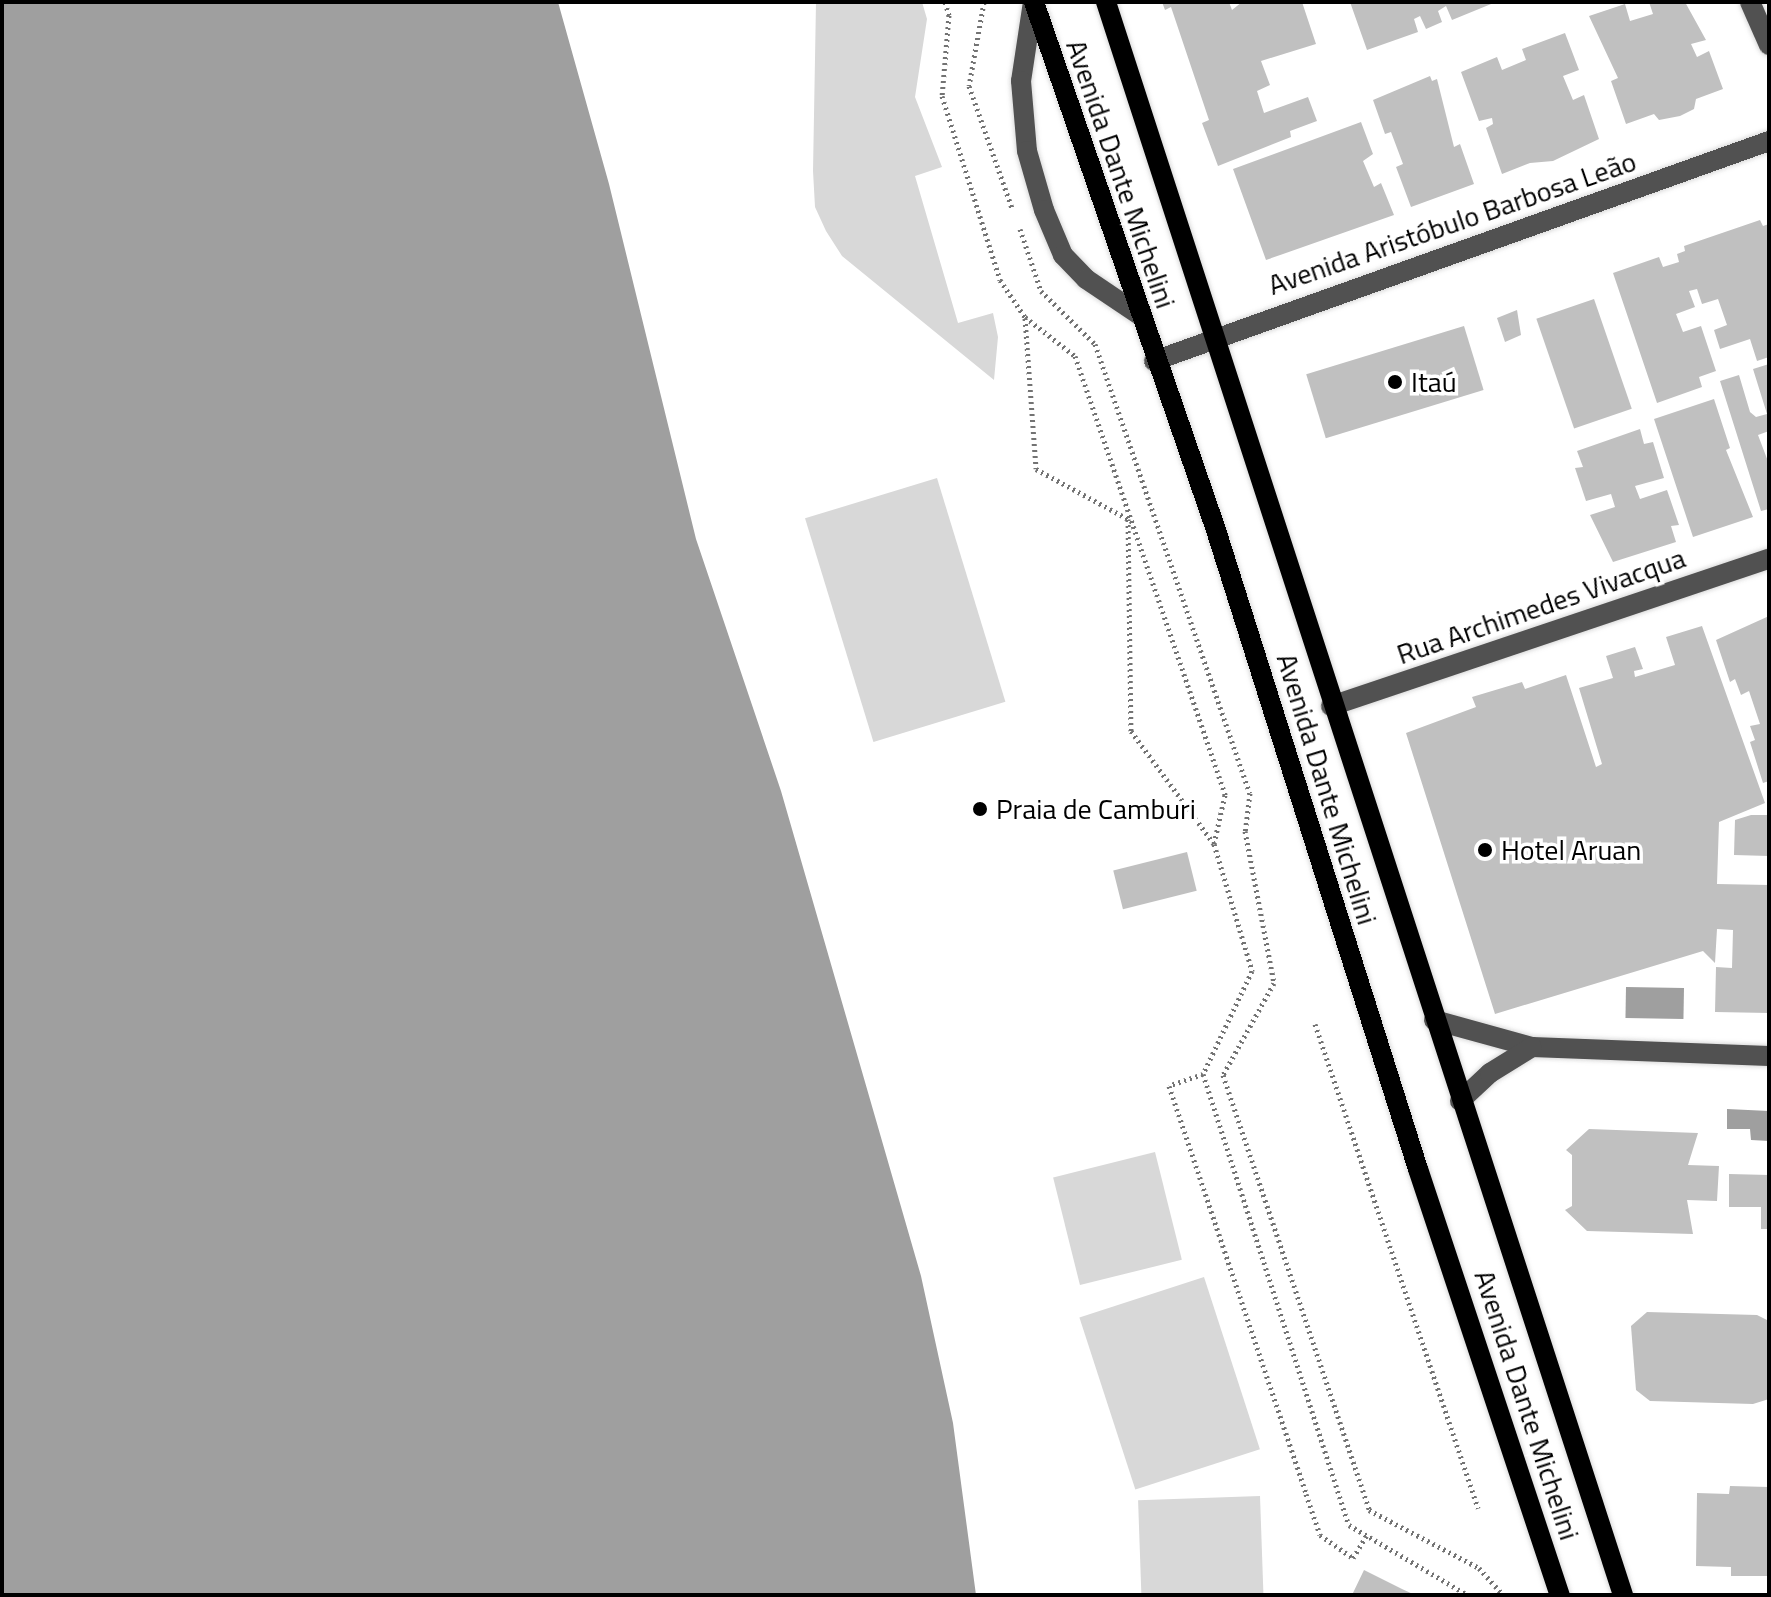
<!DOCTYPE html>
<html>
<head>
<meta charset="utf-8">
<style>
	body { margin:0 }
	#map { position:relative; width:1771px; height:1597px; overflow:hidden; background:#fff; font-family:"Titillium Web",sans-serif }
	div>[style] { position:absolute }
	.green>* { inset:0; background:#d8d8d8; transform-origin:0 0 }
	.water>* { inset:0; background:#9f9f9f; transform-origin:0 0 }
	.building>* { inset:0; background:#c0c0c0; transform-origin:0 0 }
	.path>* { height:5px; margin-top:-2.5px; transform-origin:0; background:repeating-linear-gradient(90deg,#737373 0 2px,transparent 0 6px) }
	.roads { filter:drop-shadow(0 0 2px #dbdbdb) drop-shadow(0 0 2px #dbdbdb) }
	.minor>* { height:20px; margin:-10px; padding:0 10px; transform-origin:10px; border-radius:10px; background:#515151 }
	.major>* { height:20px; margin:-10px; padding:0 10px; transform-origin:10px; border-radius:10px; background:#000 }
	.dots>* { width:22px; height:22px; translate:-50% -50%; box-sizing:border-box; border:4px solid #fff; border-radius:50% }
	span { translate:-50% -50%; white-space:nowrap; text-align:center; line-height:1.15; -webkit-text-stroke:7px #fff; paint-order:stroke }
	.street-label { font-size:28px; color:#000 }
	.poi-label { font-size:28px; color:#000 }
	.left { translate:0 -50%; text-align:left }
	.frame { position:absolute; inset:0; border:4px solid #000; pointer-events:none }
</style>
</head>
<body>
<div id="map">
	<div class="green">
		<i style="clip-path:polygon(816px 2px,922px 2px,927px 19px,915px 97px,942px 167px,915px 176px,958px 323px,993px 313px,998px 337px,994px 380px,842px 256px,826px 231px,815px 207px,813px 171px)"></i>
		<i style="left:937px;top:478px;width:234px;height:138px;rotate:73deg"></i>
		<i style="left:1155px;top:1152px;width:111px;height:105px;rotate:76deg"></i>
		<i style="left:1204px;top:1277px;width:181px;height:131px;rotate:72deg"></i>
		<i style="left:1260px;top:1496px;width:99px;height:122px;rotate:88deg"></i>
	</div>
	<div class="water">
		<i style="clip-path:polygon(2px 2px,558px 2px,609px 184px,696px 539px,781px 791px,921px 1276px,953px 1423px,976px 1595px,2px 1595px)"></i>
		<i style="left:1626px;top:987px;width:58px;height:31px;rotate:1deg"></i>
		<i style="clip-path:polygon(1727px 1109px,1769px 1111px,1769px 1141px,1751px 1140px,1750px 1129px,1727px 1129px)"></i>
	</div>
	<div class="building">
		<i style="clip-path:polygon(1162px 2px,1229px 2px,1232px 10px,1242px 2px,1302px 2px,1316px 44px,1261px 61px,1270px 85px,1257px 91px,1264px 113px,1308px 97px,1317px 121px,1290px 131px,1291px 137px,1218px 166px,1202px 123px,1209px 120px,1171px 7px,1165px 10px)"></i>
		<i style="clip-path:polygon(1350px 2px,1496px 2px,1452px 20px,1446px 6px,1438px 11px,1442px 22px,1426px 29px,1420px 16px,1414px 19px,1418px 32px,1367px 50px)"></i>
		<i style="clip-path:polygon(1649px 2px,1685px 2px,1706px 40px,1691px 44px,1697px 57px,1709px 51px,1723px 89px,1696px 99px,1694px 109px,1680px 116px,1659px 120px,1654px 114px,1626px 124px,1611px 81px,1618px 78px,1589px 16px,1625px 4px,1630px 21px,1653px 14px)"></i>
		<i style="clip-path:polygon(1565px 33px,1579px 70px,1563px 76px,1573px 100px,1584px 95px,1599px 139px,1553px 161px,1530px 163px,1502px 174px,1486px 128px,1493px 124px,1492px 118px,1479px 121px,1461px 72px,1497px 57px,1502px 70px,1526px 60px,1522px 49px)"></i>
		<i style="clip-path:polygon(1430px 76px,1432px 81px,1437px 79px,1454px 147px,1460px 144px,1474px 184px,1411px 207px,1396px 167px,1403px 164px,1391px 132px,1385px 134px,1373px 100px)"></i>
		<i style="clip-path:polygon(1361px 122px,1373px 154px,1363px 161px,1374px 187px,1381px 183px,1394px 215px,1266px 260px,1233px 169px)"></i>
		<i style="clip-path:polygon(1760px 220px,1763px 226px,1769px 224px,1769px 357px,1757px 361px,1750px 339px,1720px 349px,1714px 330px,1727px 325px,1718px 299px,1702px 304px,1697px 289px,1689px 291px,1695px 307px,1676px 314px,1683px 332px,1701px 326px,1716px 371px,1699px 377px,1702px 387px,1657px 403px,1613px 273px,1659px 257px,1663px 267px,1679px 262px,1677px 254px,1685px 251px,1684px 246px)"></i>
		<i style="left:1594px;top:299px;width:116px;height:61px;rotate:71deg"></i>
		<i style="clip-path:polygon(1517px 310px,1521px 335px,1505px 342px,1497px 318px)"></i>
		<i style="left:1464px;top:326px;width:67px;height:165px;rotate:73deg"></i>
		<i style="clip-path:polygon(1769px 364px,1769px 431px,1758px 435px,1769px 464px,1769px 509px,1761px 511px,1720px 381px,1739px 375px,1750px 412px,1756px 417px,1767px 414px,1753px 369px)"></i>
		<i style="clip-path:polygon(1714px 399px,1730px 448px,1726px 450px,1753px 517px,1693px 537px,1654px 419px)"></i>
		<i style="clip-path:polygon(1640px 429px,1644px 444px,1653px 442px,1664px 478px,1635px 486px,1640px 499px,1667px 490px,1679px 525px,1671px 526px,1676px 542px,1613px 562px,1590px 515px,1615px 507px,1611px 494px,1586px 501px,1575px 468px,1583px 467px,1577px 451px)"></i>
		<i style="clip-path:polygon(1769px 616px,1769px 781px,1763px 783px,1750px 742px,1755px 740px,1750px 726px,1760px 724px,1749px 691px,1741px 695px,1735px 679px,1730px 682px,1716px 640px)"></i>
		<i style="clip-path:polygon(1702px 626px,1765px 803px,1719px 822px,1717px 884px,1769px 885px,1769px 1013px,1715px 1012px,1716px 967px,1732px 968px,1733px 930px,1717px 929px,1715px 963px,1703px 951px,1495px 1014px,1406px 733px,1476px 707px,1472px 697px,1522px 682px,1525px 689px,1566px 675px,1596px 767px,1602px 764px,1579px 688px,1613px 678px,1606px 656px,1635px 647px,1643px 669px,1634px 671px,1635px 677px,1675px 665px,1666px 637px)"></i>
		<i style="clip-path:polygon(1751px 815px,1769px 815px,1769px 856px,1734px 855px,1735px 820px)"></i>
		<i style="left:1187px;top:852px;width:40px;height:76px;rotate:76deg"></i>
		<i style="clip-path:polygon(1589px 1129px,1698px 1133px,1688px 1165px,1719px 1166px,1717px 1201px,1687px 1200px,1693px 1234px,1587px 1231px,1565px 1210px,1572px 1206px,1572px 1155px,1566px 1150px)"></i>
		<i style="clip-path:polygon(1729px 1174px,1769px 1175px,1769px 1229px,1761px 1229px,1761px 1207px,1729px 1207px)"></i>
		<i style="clip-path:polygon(1647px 1312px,1757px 1315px,1769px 1321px,1769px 1399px,1753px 1404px,1650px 1401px,1636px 1390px,1631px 1326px)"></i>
		<i style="clip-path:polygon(1730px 1486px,1769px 1487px,1769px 1576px,1731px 1576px,1731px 1567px,1696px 1566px,1697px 1493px,1729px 1494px)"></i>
		<i style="clip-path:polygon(1364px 1570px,1402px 1589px,1415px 1595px,1352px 1595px)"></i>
	</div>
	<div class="path">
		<i style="left:945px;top:2px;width:14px;rotate:73deg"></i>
		<i style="left:949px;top:15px;width:81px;rotate:94.9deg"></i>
		<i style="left:942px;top:96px;width:193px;rotate:72.5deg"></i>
		<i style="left:1000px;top:280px;width:45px;rotate:56deg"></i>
		<i style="left:1025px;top:317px;width:63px;rotate:38deg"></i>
		<i style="left:1075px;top:356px;width:464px;rotate:71.1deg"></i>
		<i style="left:1225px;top:795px;width:50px;rotate:102.7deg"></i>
		<i style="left:1214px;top:844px;width:133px;rotate:73.3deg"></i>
		<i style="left:1252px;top:971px;width:114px;rotate:115.4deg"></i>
		<i style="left:1203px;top:1074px;width:474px;rotate:72.1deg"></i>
		<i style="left:1349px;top:1525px;width:138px;rotate:30.5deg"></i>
		<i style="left:984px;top:2px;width:85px;rotate:100.1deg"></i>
		<i style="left:969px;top:86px;width:129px;rotate:70.6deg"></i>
		<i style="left:1020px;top:229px;width:65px;rotate:71.3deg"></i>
		<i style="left:1041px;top:291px;width:76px;rotate:44.5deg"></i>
		<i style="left:1095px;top:344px;width:475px;rotate:71deg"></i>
		<i style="left:1250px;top:793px;width:38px;rotate:97deg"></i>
		<i style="left:1245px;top:831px;width:155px;rotate:79.2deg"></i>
		<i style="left:1274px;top:983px;width:105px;rotate:119deg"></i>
		<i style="left:1223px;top:1075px;width:459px;rotate:71.4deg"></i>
		<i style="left:1369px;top:1510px;width:124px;rotate:27.8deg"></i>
		<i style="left:1479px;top:1568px;width:36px;rotate:48deg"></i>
		<i style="left:1025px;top:318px;width:151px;rotate:85.8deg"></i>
		<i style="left:1036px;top:469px;width:105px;rotate:28.5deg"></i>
		<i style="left:1128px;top:519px;width:212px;rotate:89.2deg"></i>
		<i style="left:1131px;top:731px;width:140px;rotate:53.7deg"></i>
		<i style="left:1315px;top:1024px;width:511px;rotate:71.39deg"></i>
		<i style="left:1203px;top:1074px;width:36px;rotate:161deg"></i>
		<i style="left:1169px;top:1086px;width:430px;rotate:71.4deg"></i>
		<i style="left:1306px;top:1494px;width:43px;rotate:71.1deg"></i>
		<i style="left:1320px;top:1535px;width:40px;rotate:34.9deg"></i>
		<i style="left:1353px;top:1558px;width:26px;rotate:-59deg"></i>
	</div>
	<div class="roads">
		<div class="minor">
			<i style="left:1033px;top:2px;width:80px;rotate:98.6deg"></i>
			<i style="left:1021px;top:81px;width:70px;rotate:85.1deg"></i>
			<i style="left:1027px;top:151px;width:61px;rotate:73.9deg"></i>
			<i style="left:1044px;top:210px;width:49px;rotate:67.1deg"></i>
			<i style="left:1063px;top:255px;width:33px;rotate:46deg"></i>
			<i style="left:1086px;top:279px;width:63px;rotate:33.9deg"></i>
			<i style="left:1750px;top:2px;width:47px;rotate:66.2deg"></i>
			<i style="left:1154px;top:361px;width:653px;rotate:-19.68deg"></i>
			<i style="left:1331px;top:706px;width:462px;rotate:-18.6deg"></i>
			<i style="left:1434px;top:1020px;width:102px;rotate:15.4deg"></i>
			<i style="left:1532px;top:1047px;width:237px;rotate:2.2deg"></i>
			<i style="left:1460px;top:1101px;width:41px;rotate:-43deg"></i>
			<i style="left:1490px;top:1073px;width:49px;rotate:-31.8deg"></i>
		</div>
		<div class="major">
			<i style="left:1034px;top:2px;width:558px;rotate:70.98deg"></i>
			<i style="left:1216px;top:530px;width:670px;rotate:72.46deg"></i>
			<i style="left:1418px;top:1169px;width:449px;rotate:71.6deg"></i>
			<i style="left:1106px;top:2px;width:1675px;rotate:72.02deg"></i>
		</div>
	</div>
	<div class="dots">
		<i style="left:1395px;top:382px;background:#000"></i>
		<i style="left:980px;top:809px;background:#000"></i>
		<i style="left:1485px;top:850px;background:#000"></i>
	</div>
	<div class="street-label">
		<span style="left:1121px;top:174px;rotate:71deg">Avenida Dante Michelini</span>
		<span style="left:1452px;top:223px;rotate:-19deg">Avenida Aristóbulo Barbosa Leão</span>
		<span style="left:1541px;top:606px;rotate:-19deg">Rua Archimedes Vivacqua</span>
		<span style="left:1327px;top:789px;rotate:73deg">Avenida Dante Michelini</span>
		<span style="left:1527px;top:1405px;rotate:72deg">Avenida Dante Michelini</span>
	</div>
	<div class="poi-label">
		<span class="left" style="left:1411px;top:382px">Itaú</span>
		<span class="left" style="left:996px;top:809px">Praia de Camburi</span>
		<span class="left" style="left:1501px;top:850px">Hotel Aruan</span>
	</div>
	<div class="frame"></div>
</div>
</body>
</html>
